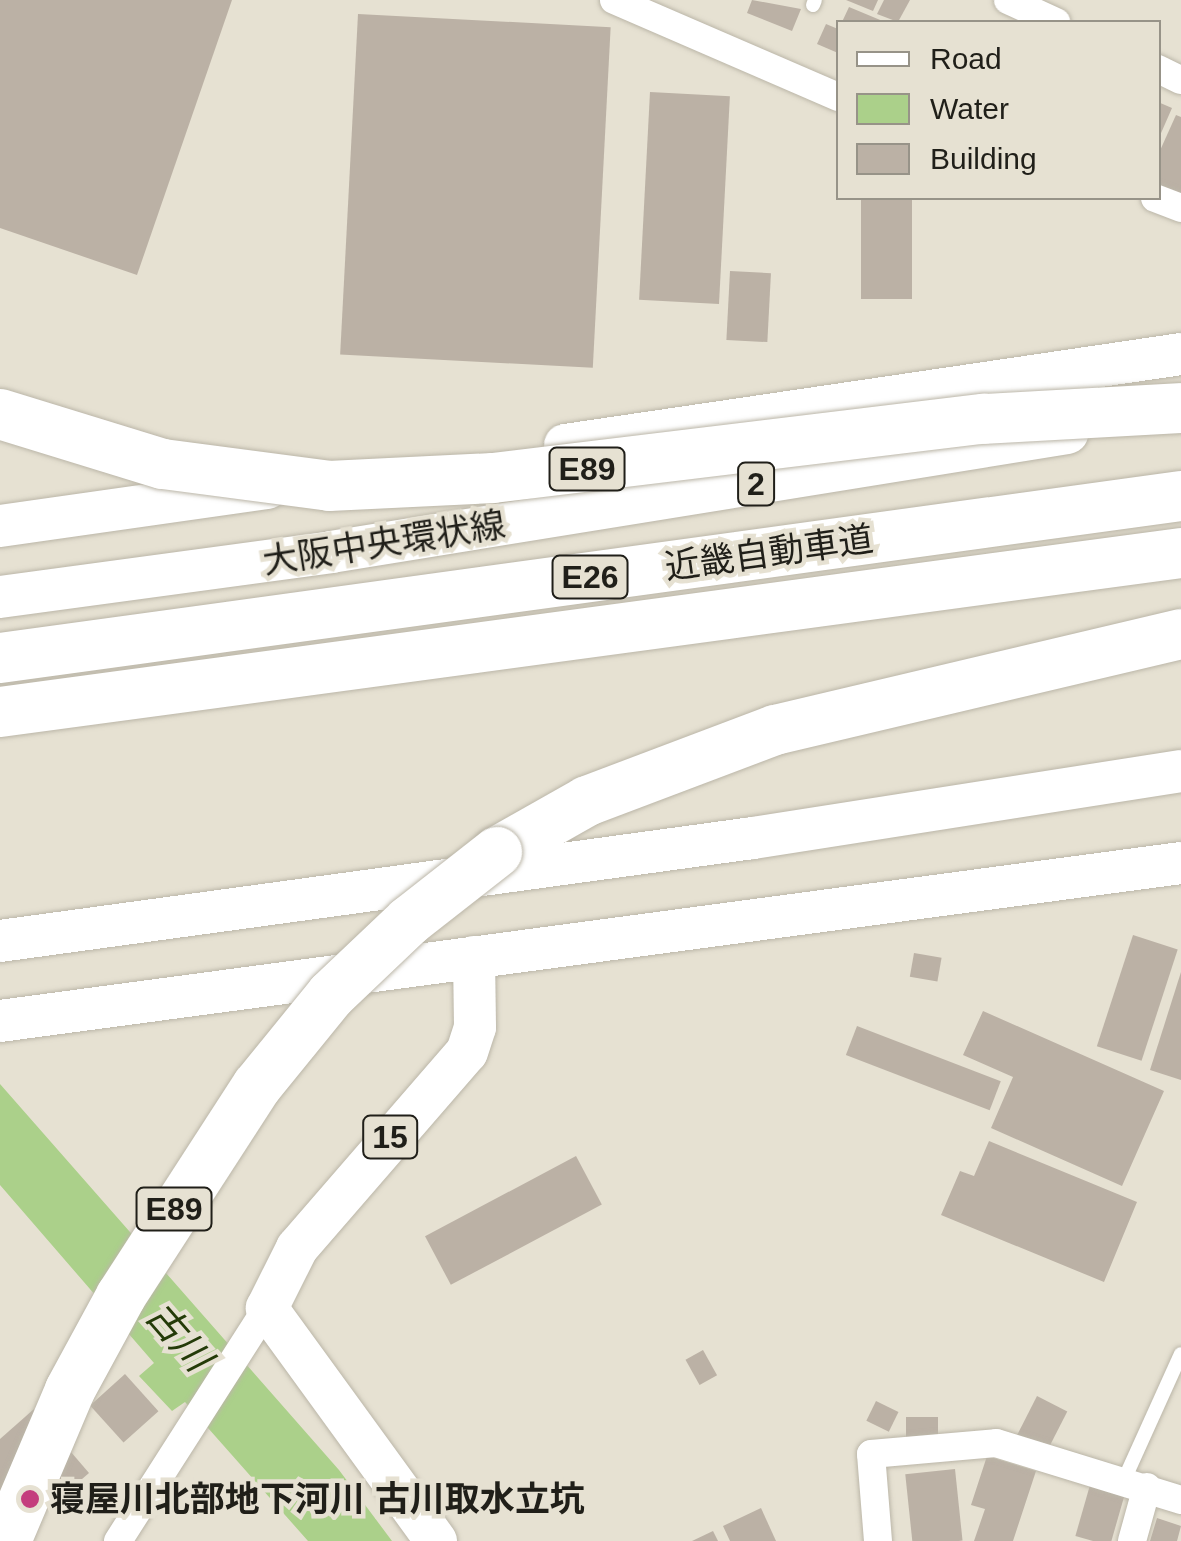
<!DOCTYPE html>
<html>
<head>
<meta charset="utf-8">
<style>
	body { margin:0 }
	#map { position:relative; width:1181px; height:1541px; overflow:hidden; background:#e6e1d2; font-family:Arial,"Noto Sans JP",sans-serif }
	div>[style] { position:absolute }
	.water>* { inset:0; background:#abd08a }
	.building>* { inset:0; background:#bbb1a5; transform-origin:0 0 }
	.roads { filter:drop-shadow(0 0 2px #bbb6a8) drop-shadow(0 0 2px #bbb6a8) }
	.service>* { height:14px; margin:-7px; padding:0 7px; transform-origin:7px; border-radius:7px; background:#fff }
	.minor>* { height:28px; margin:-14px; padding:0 14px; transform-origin:14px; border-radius:14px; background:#fff }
	.primary>* { height:42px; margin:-21px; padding:0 21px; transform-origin:21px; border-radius:21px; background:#fff }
	.motorway>* { height:50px; margin:-25px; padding:0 25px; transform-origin:25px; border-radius:25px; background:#fff }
	.bridges { filter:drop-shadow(0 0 2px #bbb6a8) drop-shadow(0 0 2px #bbb6a8) }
	.motorway-bridge>* { height:50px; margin:-25px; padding:0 25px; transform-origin:25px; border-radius:25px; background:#fff }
	.dots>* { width:28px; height:28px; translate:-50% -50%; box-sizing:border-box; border:5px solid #e6e1d2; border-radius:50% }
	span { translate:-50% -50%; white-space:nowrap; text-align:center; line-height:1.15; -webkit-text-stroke:9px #e6e1d2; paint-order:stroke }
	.shield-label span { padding:2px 8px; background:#e6e1d2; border:2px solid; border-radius:8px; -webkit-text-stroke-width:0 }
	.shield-label { font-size:32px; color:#201f19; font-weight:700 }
	.street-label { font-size:35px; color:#201f19 }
	.poi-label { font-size:35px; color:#201f19; font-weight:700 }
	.left { translate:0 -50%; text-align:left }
	.water-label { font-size:38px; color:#243b08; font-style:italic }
	.legend { position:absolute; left:836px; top:20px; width:325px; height:180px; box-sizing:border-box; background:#e6e1d2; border:2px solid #979388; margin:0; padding:12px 18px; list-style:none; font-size:30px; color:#201f19 }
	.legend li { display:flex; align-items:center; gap:20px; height:50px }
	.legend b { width:50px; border:2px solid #979388 }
</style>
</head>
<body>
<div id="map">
	<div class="water">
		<i style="clip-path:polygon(0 1084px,339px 1470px,392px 1541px,308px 1541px,185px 1402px,172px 1411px,139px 1376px,154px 1363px,0 1185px)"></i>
	</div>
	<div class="building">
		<i style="clip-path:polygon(0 0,232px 0,137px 275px,0 228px)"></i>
		<i style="clip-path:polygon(752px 0,801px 9px,792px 31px,747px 13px)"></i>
		<i style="clip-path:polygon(846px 0,878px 0,873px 11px)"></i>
		<i style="clip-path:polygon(884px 0,910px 0,898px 22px,877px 14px)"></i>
		<i style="clip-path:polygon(849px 7px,885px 22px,842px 22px)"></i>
		<i style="left:358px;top:14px;width:253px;height:341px;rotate:3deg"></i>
		<i style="clip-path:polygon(826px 24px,838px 29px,838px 53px,817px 44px)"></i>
		<i style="left:650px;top:92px;width:80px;height:208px;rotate:3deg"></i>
		<i style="clip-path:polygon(1158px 102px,1172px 108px,1158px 140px)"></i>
		<i style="clip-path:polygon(1176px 115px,1181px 117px,1181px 195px,1158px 186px,1158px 155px)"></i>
		<i style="left:861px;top:198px;width:51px;height:101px"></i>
		<i style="left:730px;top:271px;width:41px;height:69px;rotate:3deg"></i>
		<i style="left:1133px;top:935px;width:47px;height:117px;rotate:18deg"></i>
		<i style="left:914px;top:953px;width:28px;height:24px;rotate:10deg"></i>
		<i style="clip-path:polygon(1181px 972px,1181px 1080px,1150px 1070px)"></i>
		<i style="clip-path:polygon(983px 1011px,1164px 1091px,1122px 1186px,991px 1128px,1013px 1077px,963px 1055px)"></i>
		<i style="left:857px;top:1026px;width:154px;height:31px;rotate:21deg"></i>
		<i style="clip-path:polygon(989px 1141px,1137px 1202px,1104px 1282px,941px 1215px,960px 1171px,974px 1176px)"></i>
		<i style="left:576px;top:1156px;width:55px;height:171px;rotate:62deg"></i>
		<i style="left:703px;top:1350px;width:29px;height:20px;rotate:61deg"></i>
		<i style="left:125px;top:1374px;width:50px;height:47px;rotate:48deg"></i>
		<i style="left:1037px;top:1396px;width:34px;height:47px;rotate:27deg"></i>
		<i style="left:876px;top:1401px;width:25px;height:22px;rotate:26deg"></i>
		<i style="clip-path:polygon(34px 1409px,89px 1473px,13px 1539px,0 1524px,0 1439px)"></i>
		<i style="left:938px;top:1417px;width:20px;height:32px;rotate:90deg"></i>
		<i style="clip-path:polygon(987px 1456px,1036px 1471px,1013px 1541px,974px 1541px,985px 1509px,971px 1505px)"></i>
		<i style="left:955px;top:1469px;width:72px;height:50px;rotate:84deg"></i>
		<i style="left:1090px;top:1485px;width:36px;height:53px;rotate:16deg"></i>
		<i style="clip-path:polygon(761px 1508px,776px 1541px,730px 1541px,723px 1526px)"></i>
		<i style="clip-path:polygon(1157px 1518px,1181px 1526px,1177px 1541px,1150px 1541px)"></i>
		<i style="clip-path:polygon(713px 1531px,718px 1541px,692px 1541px)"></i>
	</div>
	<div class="roads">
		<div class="service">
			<i style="left:813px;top:5px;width:5px;rotate:-68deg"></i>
			<i style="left:1124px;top:1480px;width:138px;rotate:-65.7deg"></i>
		</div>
		<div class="minor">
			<i style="left:614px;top:0;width:244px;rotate:23.4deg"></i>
			<i style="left:1008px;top:0;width:53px;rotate:24.6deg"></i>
			<i style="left:1158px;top:69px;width:25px;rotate:26deg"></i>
			<i style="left:1155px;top:198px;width:28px;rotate:21deg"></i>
			<i style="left:118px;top:1541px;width:277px;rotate:-57.4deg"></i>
			<i style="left:878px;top:1541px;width:87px;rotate:-94.6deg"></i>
			<i style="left:871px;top:1454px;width:125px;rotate:-5deg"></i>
			<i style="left:996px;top:1443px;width:194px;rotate:17.1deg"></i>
			<i style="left:1132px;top:1541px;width:56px;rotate:-74.5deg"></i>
		</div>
		<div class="primary">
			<i style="left:565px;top:445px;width:623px;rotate:-8.4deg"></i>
			<i style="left:0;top:526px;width:270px;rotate:-8.1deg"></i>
			<i style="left:0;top:597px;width:334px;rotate:-7.7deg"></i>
			<i style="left:331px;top:552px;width:746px;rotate:-9.18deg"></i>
			<i style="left:0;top:941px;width:760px;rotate:-7.79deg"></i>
			<i style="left:753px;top:838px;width:433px;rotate:-8.9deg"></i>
			<i style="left:0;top:1021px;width:1192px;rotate:-7.62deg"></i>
			<i style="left:436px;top:1541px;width:288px;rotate:-126deg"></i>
			<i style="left:267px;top:1308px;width:67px;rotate:-63.4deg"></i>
			<i style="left:297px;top:1248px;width:259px;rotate:-49.1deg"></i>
			<i style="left:467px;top:1052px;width:26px;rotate:-72deg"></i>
			<i style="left:475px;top:1027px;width:70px;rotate:-90.8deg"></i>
		</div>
		<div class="motorway">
			<i style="left:0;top:658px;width:1192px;rotate:-7.81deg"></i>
			<i style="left:0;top:712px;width:1192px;rotate:-7.67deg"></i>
			<i style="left:497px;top:852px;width:103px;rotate:-29.5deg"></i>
			<i style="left:587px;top:801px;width:201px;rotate:-20.7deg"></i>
			<i style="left:775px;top:730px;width:417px;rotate:-13.3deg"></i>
		</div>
	</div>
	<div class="bridges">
		<div class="motorway-bridge">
			<i style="left:0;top:414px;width:170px;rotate:17.1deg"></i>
			<i style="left:163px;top:464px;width:167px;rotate:7.5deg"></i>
			<i style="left:329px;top:486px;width:164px;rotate:-2.8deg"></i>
			<i style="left:493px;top:478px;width:495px;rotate:-6.9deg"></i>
			<i style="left:984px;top:419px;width:197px;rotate:-3.2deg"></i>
			<i style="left:6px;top:1541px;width:164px;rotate:-67deg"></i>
			<i style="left:70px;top:1390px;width:107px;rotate:-61.5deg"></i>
			<i style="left:121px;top:1296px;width:250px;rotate:-57.1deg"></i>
			<i style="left:257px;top:1086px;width:117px;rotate:-50.9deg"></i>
			<i style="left:331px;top:995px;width:108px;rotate:-43.5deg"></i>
			<i style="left:409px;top:921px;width:112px;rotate:-38.1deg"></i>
		</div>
	</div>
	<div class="dots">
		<i style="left:30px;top:1499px;background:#c43d7d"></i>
	</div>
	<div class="shield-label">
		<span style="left:587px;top:469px">E89</span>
		<span style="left:756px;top:484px">2</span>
		<span style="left:590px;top:577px">E26</span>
		<span style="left:390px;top:1137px">15</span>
		<span style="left:174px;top:1209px">E89</span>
	</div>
	<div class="street-label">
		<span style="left:384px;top:543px;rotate:-9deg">大阪中央環状線</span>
		<span style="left:769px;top:553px;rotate:-8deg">近畿自動車道</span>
	</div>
	<div class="poi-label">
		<span class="left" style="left:50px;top:1499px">寝屋川北部地下河川 古川取水立坑</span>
	</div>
	<div class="water-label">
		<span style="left:178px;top:1337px;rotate:49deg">古川</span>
	</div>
	<ul class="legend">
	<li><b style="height:12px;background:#fff"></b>Road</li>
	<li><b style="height:28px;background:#abd08a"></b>Water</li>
	<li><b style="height:28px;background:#bbb1a5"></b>Building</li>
	</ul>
</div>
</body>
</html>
